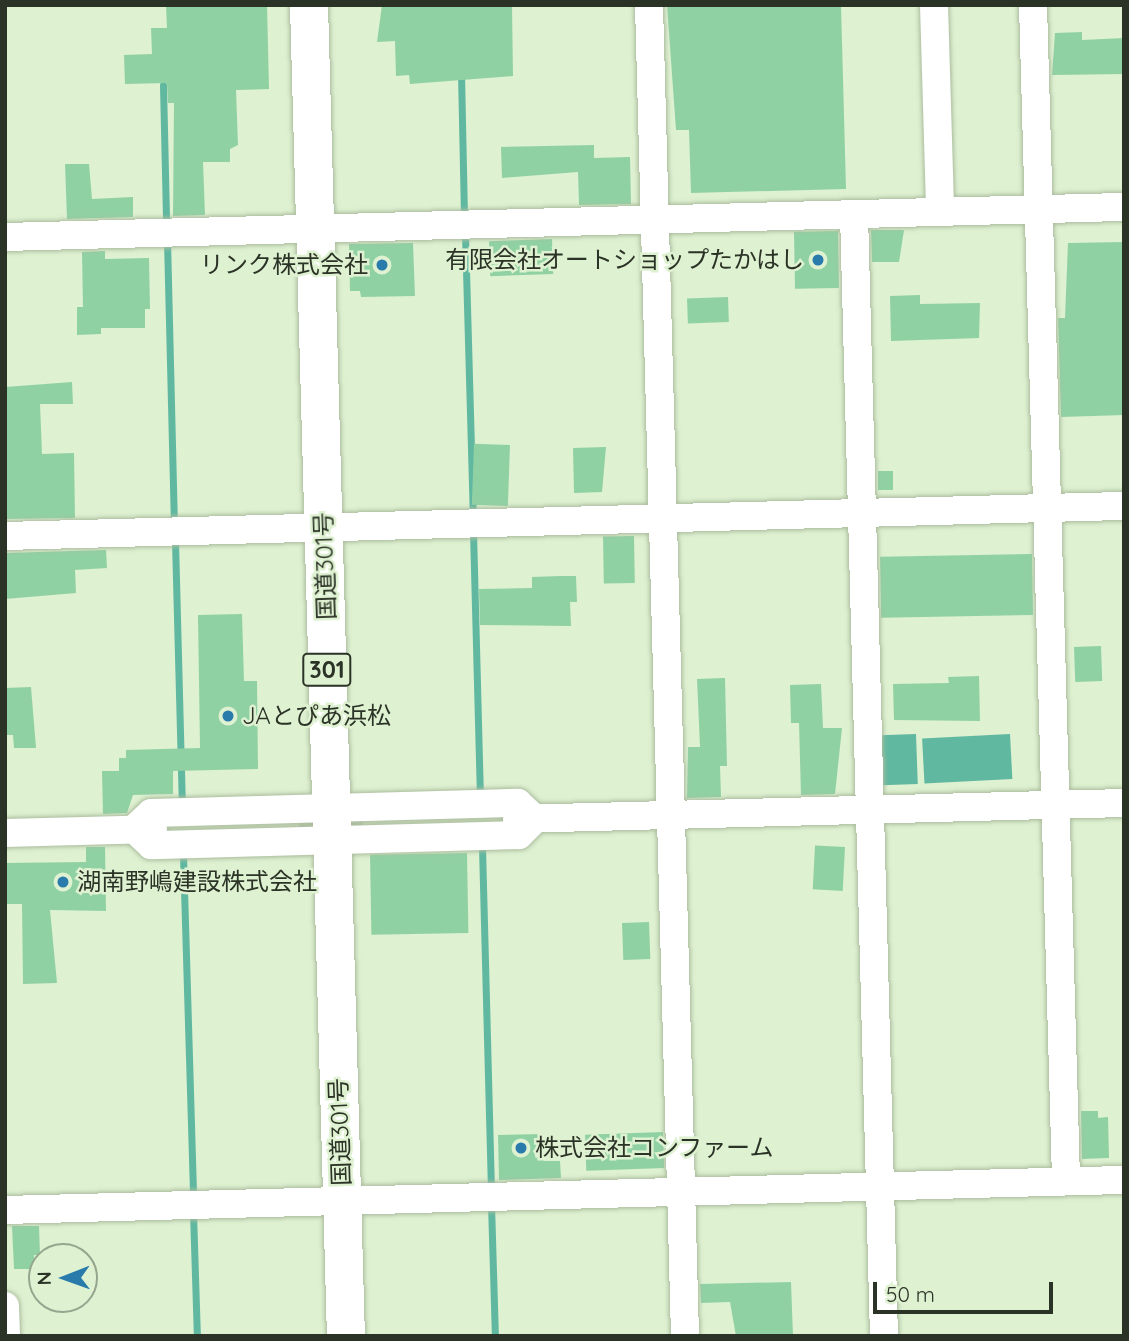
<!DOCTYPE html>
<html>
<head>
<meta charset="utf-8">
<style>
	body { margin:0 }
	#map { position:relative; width:1129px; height:1341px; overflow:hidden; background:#def1d1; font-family:Quicksand,"Noto Sans JP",sans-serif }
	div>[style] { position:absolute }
	.water>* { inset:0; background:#60b8a1; transform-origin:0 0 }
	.stream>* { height:7px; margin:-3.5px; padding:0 3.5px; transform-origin:3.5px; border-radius:3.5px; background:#60b8a1 }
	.building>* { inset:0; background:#90d1a4; transform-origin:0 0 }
	.minor-tunnel>* { height:28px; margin-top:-14px; transform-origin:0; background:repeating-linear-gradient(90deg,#bacbaf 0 28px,transparent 0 42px) }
	.roads { filter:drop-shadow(0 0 2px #abbd9e) drop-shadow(0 0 2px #abbd9e) }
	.minor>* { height:28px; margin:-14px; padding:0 14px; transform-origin:14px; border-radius:14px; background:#fff }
	.trunk>* { height:38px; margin:-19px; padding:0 19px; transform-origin:19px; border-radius:19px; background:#fff }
	.dots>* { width:19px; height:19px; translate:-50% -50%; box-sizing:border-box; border:4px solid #def1d1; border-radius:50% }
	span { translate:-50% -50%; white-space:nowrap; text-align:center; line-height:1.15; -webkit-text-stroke:5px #def1d1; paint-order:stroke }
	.shield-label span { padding:2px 5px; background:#def1d1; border:2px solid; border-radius:5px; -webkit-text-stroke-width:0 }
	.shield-label { font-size:23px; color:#2b3226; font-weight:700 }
	.poi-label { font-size:24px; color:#2b3226 }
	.right { translate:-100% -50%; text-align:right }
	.left { translate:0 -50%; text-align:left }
	.street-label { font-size:24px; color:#2b3226 }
	.frame { position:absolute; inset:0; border:7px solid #2b3226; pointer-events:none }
	.north { position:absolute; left:28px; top:1243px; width:70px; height:70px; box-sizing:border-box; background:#def1d1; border:2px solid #96a58d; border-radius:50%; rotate:269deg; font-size:19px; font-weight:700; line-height:28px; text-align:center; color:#2b3226 }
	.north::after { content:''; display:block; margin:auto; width:24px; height:32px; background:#297bac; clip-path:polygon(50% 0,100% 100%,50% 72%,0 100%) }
	.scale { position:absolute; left:873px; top:1282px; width:180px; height:32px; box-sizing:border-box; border:4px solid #2b3226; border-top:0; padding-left:9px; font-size:21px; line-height:24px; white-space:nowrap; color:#2b3226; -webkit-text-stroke:5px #def1d1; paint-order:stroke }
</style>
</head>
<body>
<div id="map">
	<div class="water">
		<i style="left:916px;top:734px;width:50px;height:36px;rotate:88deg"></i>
		<i style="left:1010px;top:734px;width:45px;height:88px;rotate:87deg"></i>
	</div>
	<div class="stream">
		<i style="left:461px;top:73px;width:142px;rotate:88.8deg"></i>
		<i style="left:163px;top:85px;width:137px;rotate:88.7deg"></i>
		<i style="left:465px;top:234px;width:282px;rotate:88.4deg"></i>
		<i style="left:167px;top:240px;width:283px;rotate:88.6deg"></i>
		<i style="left:473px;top:531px;width:262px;rotate:88.5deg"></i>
		<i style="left:175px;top:541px;width:260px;rotate:88.5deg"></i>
		<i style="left:482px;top:847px;width:343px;rotate:88.5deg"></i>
		<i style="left:183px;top:855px;width:342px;rotate:88.3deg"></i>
		<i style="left:491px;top:1204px;width:132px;rotate:88.3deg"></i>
		<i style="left:193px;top:1212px;width:124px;rotate:88.2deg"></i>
	</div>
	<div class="building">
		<i style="clip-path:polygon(166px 5px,267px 5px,269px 89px,236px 90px,238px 145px,230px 149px,230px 162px,203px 162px,205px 215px,173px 216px,174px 103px,168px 103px,167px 83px,125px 84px,124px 55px,152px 54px,151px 28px,167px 28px)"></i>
		<i style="clip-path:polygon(382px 5px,512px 5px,513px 76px,410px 84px,409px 75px,396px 76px,395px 41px,377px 42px)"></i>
		<i style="clip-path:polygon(667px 5px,841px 5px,846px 189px,691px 193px,689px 130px,676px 130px)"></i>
		<i style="clip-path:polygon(1082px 32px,1082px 40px,1124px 38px,1124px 74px,1052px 75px,1055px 33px)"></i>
		<i style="clip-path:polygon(594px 145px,594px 158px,630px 157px,631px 204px,579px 205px,578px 172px,502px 178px,501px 147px)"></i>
		<i style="clip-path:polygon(65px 164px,89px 164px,92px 199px,133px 197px,133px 217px,67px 219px)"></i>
		<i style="clip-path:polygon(871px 230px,904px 230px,899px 262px,872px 262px)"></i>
		<i style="left:838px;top:231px;width:57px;height:44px;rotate:89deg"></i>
		<i style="left:552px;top:239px;width:35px;height:63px;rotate:88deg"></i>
		<i style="clip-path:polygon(1124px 242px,1124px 415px,1061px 417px,1058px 318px,1065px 318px,1068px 243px)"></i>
		<i style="clip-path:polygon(413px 243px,415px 296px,361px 297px,360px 291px,350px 291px,349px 244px)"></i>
		<i style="clip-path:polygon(105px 251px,105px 259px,149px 258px,150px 309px,145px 309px,145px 328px,101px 328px,101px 334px,77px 335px,77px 307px,83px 307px,82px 252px)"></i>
		<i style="clip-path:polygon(920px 295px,920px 304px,980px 303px,979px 338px,891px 341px,890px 296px)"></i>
		<i style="left:728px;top:297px;width:25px;height:41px;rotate:88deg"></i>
		<i style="clip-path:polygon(72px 382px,73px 404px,40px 404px,42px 454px,74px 453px,75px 518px,5px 519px,5px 387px)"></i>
		<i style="left:510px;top:445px;width:61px;height:36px;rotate:92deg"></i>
		<i style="clip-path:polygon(606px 447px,602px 492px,574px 493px,573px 448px)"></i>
		<i style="left:893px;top:471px;width:19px;height:15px;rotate:90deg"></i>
		<i style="left:634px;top:536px;width:47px;height:31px;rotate:89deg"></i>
		<i style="clip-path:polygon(106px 550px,107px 568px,75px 570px,76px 593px,5px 599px,5px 553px)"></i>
		<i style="left:1032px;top:554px;width:61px;height:152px;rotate:89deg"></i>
		<i style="clip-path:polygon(560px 576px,576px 576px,577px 602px,570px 602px,571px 626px,480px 625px,479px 589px,532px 588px,532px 577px)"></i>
		<i style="clip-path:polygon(242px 614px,244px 681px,257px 681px,258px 769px,173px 771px,173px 794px,133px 795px,127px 813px,103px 814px,102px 771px,119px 771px,119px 758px,126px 758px,126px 750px,200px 748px,198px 615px)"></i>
		<i style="left:1101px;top:646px;width:35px;height:27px;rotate:88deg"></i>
		<i style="clip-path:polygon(979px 676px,980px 721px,894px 720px,893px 684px,949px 683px,948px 677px)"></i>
		<i style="clip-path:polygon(725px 678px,727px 766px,720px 766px,721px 797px,687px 798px,688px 747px,700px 747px,697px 679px)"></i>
		<i style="clip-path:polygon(821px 684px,823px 728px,842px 728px,835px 794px,801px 795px,799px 723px,791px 723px,790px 685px)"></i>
		<i style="clip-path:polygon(31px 687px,36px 748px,14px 748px,13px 735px,5px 735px,5px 688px)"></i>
		<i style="clip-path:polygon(86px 847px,105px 847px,106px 911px,50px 910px,57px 983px,23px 984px,22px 904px,5px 904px,5px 863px,86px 862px)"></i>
		<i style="left:845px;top:847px;width:44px;height:30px;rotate:93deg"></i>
		<i style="left:467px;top:853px;width:80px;height:97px;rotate:89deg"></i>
		<i style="left:649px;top:922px;width:37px;height:27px;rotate:88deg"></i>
		<i style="clip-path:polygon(1081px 1111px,1098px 1111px,1098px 1118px,1108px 1117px,1109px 1158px,1082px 1159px)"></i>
		<i style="left:663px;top:1132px;width:36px;height:78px;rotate:88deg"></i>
		<i style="clip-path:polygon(543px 1134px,544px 1161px,560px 1161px,561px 1178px,499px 1180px,498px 1135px)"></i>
		<i style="clip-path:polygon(12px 1226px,39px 1226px,40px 1255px,34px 1255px,34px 1269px,14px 1269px)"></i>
		<i style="clip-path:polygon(791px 1282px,793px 1336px,736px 1336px,730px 1302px,701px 1303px,700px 1284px)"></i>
	</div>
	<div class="minor-tunnel">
		<i style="left:299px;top:825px;width:64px;rotate:-1.8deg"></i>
	</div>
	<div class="roads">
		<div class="minor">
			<i style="left:649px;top:5px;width:1331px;rotate:88.45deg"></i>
			<i style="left:934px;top:5px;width:207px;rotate:88.3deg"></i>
			<i style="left:1033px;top:5px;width:1176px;rotate:88.39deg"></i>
			<i style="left:854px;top:214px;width:1122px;rotate:88.47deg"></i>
			<i style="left:5px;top:237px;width:1119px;rotate:-1.54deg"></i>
			<i style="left:5px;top:536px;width:1119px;rotate:-1.54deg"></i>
			<i style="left:518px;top:803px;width:23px;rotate:43deg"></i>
			<i style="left:535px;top:819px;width:23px;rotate:135deg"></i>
			<i style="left:519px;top:835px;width:368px;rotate:178.4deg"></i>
			<i style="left:151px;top:845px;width:23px;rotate:-137deg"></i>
			<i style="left:134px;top:829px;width:23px;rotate:-43deg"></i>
			<i style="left:151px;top:813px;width:367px;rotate:-1.6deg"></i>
			<i style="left:517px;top:819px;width:607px;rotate:-1.51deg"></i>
			<i style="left:5px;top:833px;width:148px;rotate:-1.5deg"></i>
			<i style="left:5px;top:1210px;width:1119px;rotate:-1.54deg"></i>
			<i style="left:5px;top:1306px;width:30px;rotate:88deg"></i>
		</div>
		<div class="trunk">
			<i style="left:309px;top:5px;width:1332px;rotate:88.41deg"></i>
		</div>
	</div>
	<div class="dots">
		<i style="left:818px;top:260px;background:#297bac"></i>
		<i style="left:382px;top:265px;background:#297bac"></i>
		<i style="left:228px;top:716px;background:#297bac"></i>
		<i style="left:63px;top:882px;background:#297bac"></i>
		<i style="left:521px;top:1148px;background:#297bac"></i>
	</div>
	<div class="shield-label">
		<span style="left:327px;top:670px">301</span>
	</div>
	<div class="poi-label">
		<span class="right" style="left:804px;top:260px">有限会社オートショップたかはし</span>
		<span class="right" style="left:368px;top:265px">リンク株式会社</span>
		<span class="left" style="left:242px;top:716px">JAとぴあ浜松</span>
		<span class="left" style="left:77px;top:882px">湖南野嶋建設株式会社</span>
		<span class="left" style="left:535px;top:1148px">株式会社コンファーム</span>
	</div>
	<div class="street-label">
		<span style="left:325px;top:566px;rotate:-92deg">国道301号</span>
		<span style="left:340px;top:1132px;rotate:-92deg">国道301号</span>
	</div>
	<div class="frame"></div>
	<div class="north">N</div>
	<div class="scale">50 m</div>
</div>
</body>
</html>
